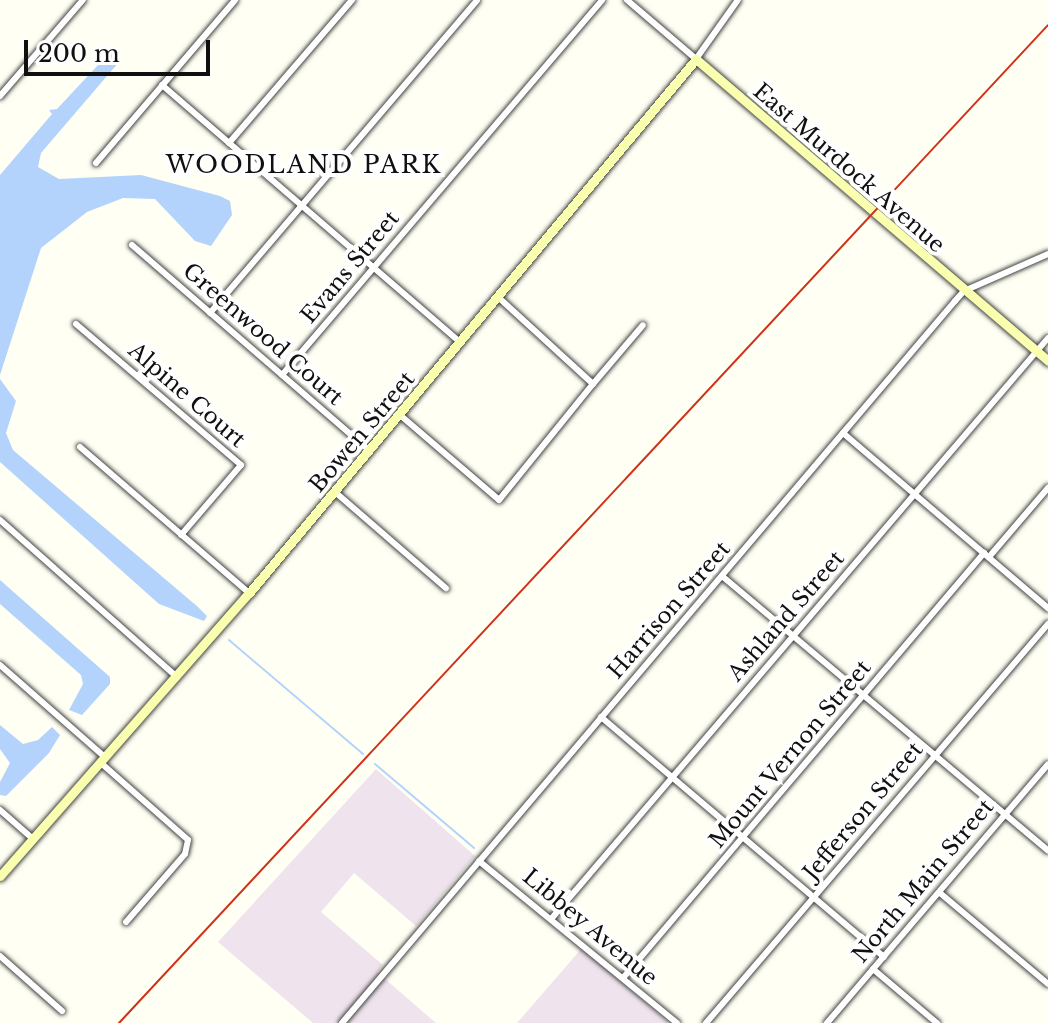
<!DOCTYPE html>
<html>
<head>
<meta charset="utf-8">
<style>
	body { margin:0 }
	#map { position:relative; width:1048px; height:1023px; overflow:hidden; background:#fffff4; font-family:"Libre Baskerville",serif }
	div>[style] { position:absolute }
	.industrial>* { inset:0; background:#efe4ee }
	.water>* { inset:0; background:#b3d3fc }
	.stream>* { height:2px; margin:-1px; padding:0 1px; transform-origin:1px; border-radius:1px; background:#b3d3fc }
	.roads { filter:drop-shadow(0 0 2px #434343) drop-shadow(0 0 2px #434343) }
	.minor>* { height:6px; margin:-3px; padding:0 3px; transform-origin:3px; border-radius:3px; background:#fff }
	.secondary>* { height:9px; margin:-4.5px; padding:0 4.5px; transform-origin:4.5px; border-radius:4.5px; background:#f9ffaf }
	.rail>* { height:2px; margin:-1px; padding:0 1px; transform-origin:1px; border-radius:1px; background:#d03219 }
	span { translate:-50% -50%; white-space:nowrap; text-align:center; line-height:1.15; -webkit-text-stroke:8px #fff; paint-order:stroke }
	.street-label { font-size:22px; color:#101010 }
	.neighbourhood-label { font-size:24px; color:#101010; letter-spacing:2px }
	.scale { position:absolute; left:24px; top:40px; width:186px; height:36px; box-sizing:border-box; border:4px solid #101010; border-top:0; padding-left:10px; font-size:24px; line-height:28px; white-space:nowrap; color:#101010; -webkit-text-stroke:6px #fff; paint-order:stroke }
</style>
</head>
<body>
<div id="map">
	<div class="industrial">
		<i style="clip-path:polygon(376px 769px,475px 856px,416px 926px,354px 873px,321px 912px,383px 965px,377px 972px,436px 1023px,313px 1023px,218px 942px)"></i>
		<i style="clip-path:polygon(582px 948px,669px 1023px,517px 1023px)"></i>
	</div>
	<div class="water">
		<i style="clip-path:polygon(112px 50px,119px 62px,41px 153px,38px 167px,59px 179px,141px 175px,220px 196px,230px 201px,232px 215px,211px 246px,195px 241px,155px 199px,123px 198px,87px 212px,41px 248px,0 375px,0 175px,52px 114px,49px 110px,57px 109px)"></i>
		<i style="clip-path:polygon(0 379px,16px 401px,6px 433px,13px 450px,198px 607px,207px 616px,204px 621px,159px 604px,0 462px)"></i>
		<i style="clip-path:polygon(0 580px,110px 677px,110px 684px,82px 715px,69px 710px,83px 684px,81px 675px,0 604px)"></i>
		<i style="clip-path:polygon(0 725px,23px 744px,38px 740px,52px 727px,60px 735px,49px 753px,6px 796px,0 795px,0 782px,10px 763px,0 749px)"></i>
	</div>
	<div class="stream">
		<i style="left:229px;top:640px;width:176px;rotate:40.4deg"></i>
		<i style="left:375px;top:764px;width:130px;rotate:40.3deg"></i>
	</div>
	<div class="roads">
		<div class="minor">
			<i style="left:627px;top:0;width:91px;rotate:40.5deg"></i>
			<i style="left:696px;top:59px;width:72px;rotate:-54.6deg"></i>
			<i style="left:162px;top:85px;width:395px;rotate:40.8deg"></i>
			<i style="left:0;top:96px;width:127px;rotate:-49.2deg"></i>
			<i style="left:229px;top:143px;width:189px;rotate:-49.3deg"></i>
			<i style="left:96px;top:163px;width:214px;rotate:-49.5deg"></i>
			<i style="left:132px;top:245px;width:315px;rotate:40.9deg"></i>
			<i style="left:210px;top:313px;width:411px;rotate:-49.5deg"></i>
			<i style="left:76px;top:324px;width:217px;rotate:40.5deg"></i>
			<i style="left:241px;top:465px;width:92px;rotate:130.6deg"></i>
			<i style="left:282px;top:375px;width:493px;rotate:-49.5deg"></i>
			<i style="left:593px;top:384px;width:77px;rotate:-49.7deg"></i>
			<i style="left:400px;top:415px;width:130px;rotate:40.6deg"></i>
			<i style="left:499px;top:500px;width:149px;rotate:-51deg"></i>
			<i style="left:593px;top:384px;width:127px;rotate:-137.5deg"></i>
			<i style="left:843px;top:433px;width:270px;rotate:40.5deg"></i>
			<i style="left:80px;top:447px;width:223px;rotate:40.8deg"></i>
			<i style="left:335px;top:492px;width:147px;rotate:40.9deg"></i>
			<i style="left:0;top:520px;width:237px;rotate:41.6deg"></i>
			<i style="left:989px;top:557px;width:91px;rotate:-49.5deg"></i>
			<i style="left:722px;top:576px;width:426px;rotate:40.1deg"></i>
			<i style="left:0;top:665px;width:141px;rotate:41.3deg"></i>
			<i style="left:601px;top:717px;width:371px;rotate:40.3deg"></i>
			<i style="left:101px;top:763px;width:116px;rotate:41.5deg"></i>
			<i style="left:188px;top:840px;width:14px;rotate:102deg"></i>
			<i style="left:185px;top:854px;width:90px;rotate:130.9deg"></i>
			<i style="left:0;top:810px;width:44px;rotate:41.3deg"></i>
			<i style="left:479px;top:861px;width:256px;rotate:39.3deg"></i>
			<i style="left:940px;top:893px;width:141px;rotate:40.1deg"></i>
			<i style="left:552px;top:918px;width:763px;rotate:-49.46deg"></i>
			<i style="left:0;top:956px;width:83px;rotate:41.6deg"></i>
			<i style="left:873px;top:969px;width:84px;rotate:40.2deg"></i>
			<i style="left:623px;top:978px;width:558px;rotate:-49.66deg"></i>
			<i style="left:342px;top:1023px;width:947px;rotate:-49.67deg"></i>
			<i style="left:955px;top:301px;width:13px;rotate:-48deg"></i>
			<i style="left:964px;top:291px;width:92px;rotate:-23.8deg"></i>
			<i style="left:706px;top:1023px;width:526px;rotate:-49.4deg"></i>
			<i style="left:827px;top:1023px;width:340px;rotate:-49.5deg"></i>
		</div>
		<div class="secondary">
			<i style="left:0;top:876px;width:377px;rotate:-48.7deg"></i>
			<i style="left:249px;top:593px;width:696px;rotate:-50.07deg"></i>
			<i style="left:696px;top:59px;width:464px;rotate:40.6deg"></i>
		</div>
	</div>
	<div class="rail">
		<i style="left:119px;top:1023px;width:1363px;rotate:-47.05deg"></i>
	</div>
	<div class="street-label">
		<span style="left:849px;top:168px;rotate:41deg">East Murdock Avenue</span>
		<span style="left:350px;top:267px;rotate:-50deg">Evans Street</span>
		<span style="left:263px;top:334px;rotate:41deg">Greenwood Court</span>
		<span style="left:187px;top:395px;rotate:41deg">Alpine Court</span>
		<span style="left:362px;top:432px;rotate:-50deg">Bowen Street</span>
		<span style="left:669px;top:610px;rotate:-49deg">Harrison Street</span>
		<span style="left:786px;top:616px;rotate:-49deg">Ashland Street</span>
		<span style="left:790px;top:754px;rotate:-50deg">Mount Vernon Street</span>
		<span style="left:863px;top:811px;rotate:-50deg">Jefferson Street</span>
		<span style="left:923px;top:881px;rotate:-50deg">North Main Street</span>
		<span style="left:590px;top:927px;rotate:40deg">Libbey Avenue</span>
	</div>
	<div class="neighbourhood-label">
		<span style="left:304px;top:165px">WOODLAND PARK</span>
	</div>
	<div class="scale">200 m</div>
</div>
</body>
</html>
